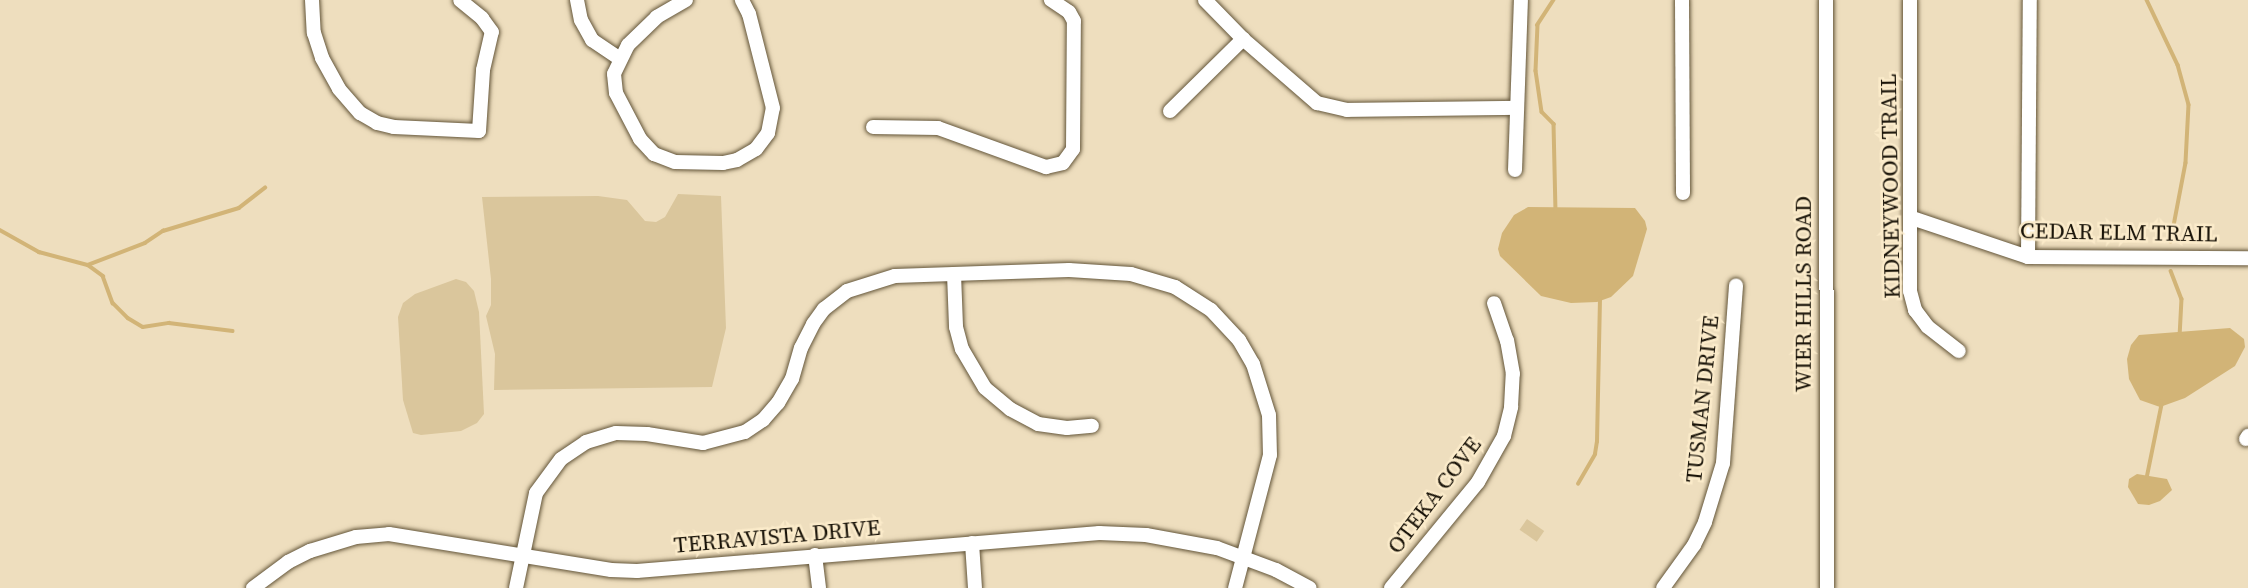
<!DOCTYPE html>
<html>
<head>
<meta charset="utf-8">
<style>
	body { margin:0 }
	#map { position:relative; width:2248px; height:588px; overflow:hidden; background:#eedebe; font-family:"Source Serif 4",serif }
	div>[style] { position:absolute }
	.green>* { inset:0; background:#dac69c; transform-origin:0 0 }
	.water>* { inset:0; background:#d2b477 }
	.stream>* { height:3.5px; margin:-1.75px; padding:0 1.75px; transform-origin:1.75px; border-radius:1.75px; background:#d2b477 }
	.roads { filter:drop-shadow(0 0 2px #635539) drop-shadow(0 0 2px #635539) }
	.minor>* { height:14px; margin:-7px; padding:0 7px; transform-origin:7px; border-radius:7px; background:#fff }
	span { translate:-50% -50%; white-space:nowrap; text-align:center; line-height:1.15; -webkit-text-stroke:5px #fbebca; paint-order:stroke }
	.street-label { font-size:23px; color:#191308 }
</style>
</head>
<body>
<div id="map">
	<div class="green">
		<i style="clip-path:polygon(678px 194px,721px 196px,726px 328px,712px 387px,494px 390px,495px 354px,486px 316px,491px 305px,491px 279px,482px 197px,598px 196px,627px 200px,645px 221px,656px 222px,665px 217px)"></i>
		<i style="clip-path:polygon(456px 279px,466px 282px,474px 291px,479px 312px,484px 414px,477px 423px,461px 431px,421px 435px,413px 433px,403px 400px,398px 317px,403px 303px,415px 294px)"></i>
		<i style="left:1527px;top:519px;width:21px;height:13px;rotate:35deg"></i>
	</div>
	<div class="water">
		<i style="clip-path:polygon(1528px 207px,1635px 208px,1645px 221px,1647px 229px,1633px 276px,1611px 297px,1597px 302px,1571px 303px,1541px 296px,1500px 256px,1498px 249px,1502px 233px,1514px 215px)"></i>
		<i style="clip-path:polygon(2230px 328px,2244px 339px,2245px 347px,2235px 366px,2185px 398px,2160px 407px,2140px 400px,2129px 379px,2127px 359px,2131px 345px,2139px 335px)"></i>
		<i style="clip-path:polygon(2137px 474px,2167px 479px,2172px 490px,2160px 501px,2149px 505px,2138px 504px,2128px 487px,2129px 479px)"></i>
	</div>
	<div class="stream">
		<i style="left:1554px;top:0;width:30px;rotate:123deg"></i>
		<i style="left:1538px;top:25px;width:46px;rotate:92.5deg"></i>
		<i style="left:1536px;top:71px;width:41px;rotate:81.7deg"></i>
		<i style="left:1542px;top:112px;width:17px;rotate:45deg"></i>
		<i style="left:1554px;top:124px;width:85px;rotate:88.7deg"></i>
		<i style="left:2147px;top:0;width:72px;rotate:64.5deg"></i>
		<i style="left:2178px;top:65px;width:41px;rotate:74.6deg"></i>
		<i style="left:2189px;top:105px;width:58px;rotate:93deg"></i>
		<i style="left:2186px;top:163px;width:80px;rotate:100.8deg"></i>
		<i style="left:0;top:230px;width:45px;rotate:29.4deg"></i>
		<i style="left:39px;top:252px;width:51px;rotate:14.9deg"></i>
		<i style="left:88px;top:265px;width:61px;rotate:-21.1deg"></i>
		<i style="left:145px;top:243px;width:22px;rotate:-34deg"></i>
		<i style="left:163px;top:231px;width:79px;rotate:-16.8deg"></i>
		<i style="left:239px;top:208px;width:33px;rotate:-38deg"></i>
		<i style="left:88px;top:265px;width:19px;rotate:36deg"></i>
		<i style="left:103px;top:276px;width:29px;rotate:70deg"></i>
		<i style="left:113px;top:303px;width:21px;rotate:45deg"></i>
		<i style="left:128px;top:318px;width:17px;rotate:31deg"></i>
		<i style="left:143px;top:327px;width:26px;rotate:-9deg"></i>
		<i style="left:169px;top:323px;width:64px;rotate:7.2deg"></i>
		<i style="left:2171px;top:271px;width:30px;rotate:69deg"></i>
		<i style="left:2182px;top:299px;width:35px;rotate:93deg"></i>
		<i style="left:2147px;top:476px;width:76px;rotate:-78.5deg"></i>
		<i style="left:1578px;top:484px;width:34px;rotate:-60deg"></i>
		<i style="left:1595px;top:454px;width:12px;rotate:-81deg"></i>
		<i style="left:1597px;top:442px;width:143px;rotate:-88.8deg"></i>
	</div>
	<div class="roads">
		<div class="minor">
			<i style="left:312px;top:0;width:33px;rotate:87deg"></i>
			<i style="left:314px;top:33px;width:26px;rotate:72deg"></i>
			<i style="left:322px;top:58px;width:35px;rotate:61deg"></i>
			<i style="left:339px;top:89px;width:32px;rotate:49deg"></i>
			<i style="left:360px;top:113px;width:20px;rotate:30deg"></i>
			<i style="left:377px;top:123px;width:17px;rotate:13deg"></i>
			<i style="left:394px;top:127px;width:85px;rotate:2.7deg"></i>
			<i style="left:479px;top:131px;width:61px;rotate:-86.2deg"></i>
			<i style="left:483px;top:70px;width:39px;rotate:-77deg"></i>
			<i style="left:492px;top:32px;width:17px;rotate:-126deg"></i>
			<i style="left:482px;top:18px;width:28px;rotate:-141deg"></i>
			<i style="left:577px;top:0;width:20px;rotate:79deg"></i>
			<i style="left:581px;top:20px;width:23px;rotate:61deg"></i>
			<i style="left:592px;top:40px;width:34px;rotate:34deg"></i>
			<i style="left:686px;top:0;width:34px;rotate:150deg"></i>
			<i style="left:657px;top:17px;width:40px;rotate:136deg"></i>
			<i style="left:628px;top:45px;width:32px;rotate:116deg"></i>
			<i style="left:614px;top:74px;width:19px;rotate:84deg"></i>
			<i style="left:616px;top:93px;width:52px;rotate:62.4deg"></i>
			<i style="left:640px;top:139px;width:21px;rotate:47deg"></i>
			<i style="left:654px;top:154px;width:22px;rotate:21deg"></i>
			<i style="left:675px;top:162px;width:48px;rotate:1.2deg"></i>
			<i style="left:723px;top:163px;width:14px;rotate:-12deg"></i>
			<i style="left:737px;top:160px;width:22px;rotate:-30deg"></i>
			<i style="left:756px;top:149px;width:20px;rotate:-53deg"></i>
			<i style="left:768px;top:133px;width:25px;rotate:-79deg"></i>
			<i style="left:773px;top:108px;width:97px;rotate:-104.3deg"></i>
			<i style="left:749px;top:14px;width:16px;rotate:-117deg"></i>
			<i style="left:1205px;top:0;width:54px;rotate:45.7deg"></i>
			<i style="left:1243px;top:39px;width:98px;rotate:40.9deg"></i>
			<i style="left:1317px;top:103px;width:31px;rotate:13deg"></i>
			<i style="left:1347px;top:110px;width:169px;rotate:-0.7deg"></i>
			<i style="left:1682px;top:0;width:193px;rotate:89.7deg"></i>
			<i style="left:1826px;top:0;width:588px;rotate:89.9deg"></i>
			<i style="left:1910px;top:0;width:291px;rotate:90deg"></i>
			<i style="left:1910px;top:291px;width:20px;rotate:75deg"></i>
			<i style="left:1915px;top:310px;width:21px;rotate:53deg"></i>
			<i style="left:1928px;top:327px;width:39px;rotate:38deg"></i>
			<i style="left:1170px;top:111px;width:103px;rotate:-44.6deg"></i>
			<i style="left:873px;top:127px;width:65px;rotate:0.9deg"></i>
			<i style="left:938px;top:128px;width:115px;rotate:19.9deg"></i>
			<i style="left:1046px;top:167px;width:17px;rotate:-13deg"></i>
			<i style="left:1063px;top:163px;width:17px;rotate:-54deg"></i>
			<i style="left:1073px;top:149px;width:128px;rotate:-89.6deg"></i>
			<i style="left:1074px;top:21px;width:10px;rotate:-119deg"></i>
			<i style="left:1069px;top:12px;width:22px;rotate:-146deg"></i>
			<i style="left:1515px;top:170px;width:170px;rotate:-88deg"></i>
			<i style="left:1912px;top:218px;width:122px;rotate:18.6deg"></i>
			<i style="left:2028px;top:257px;width:220px;rotate:0.3deg"></i>
			<i style="left:2028px;top:257px;width:257px;rotate:-89.6deg"></i>
			<i style="left:954px;top:274px;width:53px;rotate:87.8deg"></i>
			<i style="left:956px;top:327px;width:23px;rotate:75deg"></i>
			<i style="left:962px;top:349px;width:45px;rotate:59.5deg"></i>
			<i style="left:985px;top:388px;width:33px;rotate:40deg"></i>
			<i style="left:1010px;top:409px;width:32px;rotate:28deg"></i>
			<i style="left:1038px;top:424px;width:29px;rotate:8deg"></i>
			<i style="left:1067px;top:428px;width:25px;rotate:-5deg"></i>
			<i style="left:2246px;top:439px;width:4px;rotate:-56deg"></i>
			<i style="left:972px;top:543px;width:45px;rotate:86.2deg"></i>
			<i style="left:815px;top:555px;width:33px;rotate:83deg"></i>
			<i style="left:253px;top:588px;width:44px;rotate:-36.6deg"></i>
			<i style="left:288px;top:562px;width:25px;rotate:-27deg"></i>
			<i style="left:310px;top:551px;width:48px;rotate:-16.9deg"></i>
			<i style="left:356px;top:537px;width:33px;rotate:-5deg"></i>
			<i style="left:389px;top:534px;width:225px;rotate:9.2deg"></i>
			<i style="left:611px;top:570px;width:26px;rotate:2deg"></i>
			<i style="left:637px;top:571px;width:464px;rotate:-4.7deg"></i>
			<i style="left:1099px;top:533px;width:47px;rotate:2.4deg"></i>
			<i style="left:1146px;top:535px;width:72px;rotate:10.4deg"></i>
			<i style="left:1217px;top:548px;width:63px;rotate:20.4deg"></i>
			<i style="left:1276px;top:570px;width:38px;rotate:28deg"></i>
			<i style="left:516px;top:588px;width:97px;rotate:-78.1deg"></i>
			<i style="left:536px;top:493px;width:42px;rotate:-53.7deg"></i>
			<i style="left:561px;top:459px;width:30px;rotate:-34deg"></i>
			<i style="left:586px;top:442px;width:31px;rotate:-17deg"></i>
			<i style="left:616px;top:433px;width:31px;rotate:2deg"></i>
			<i style="left:647px;top:434px;width:57px;rotate:9.1deg"></i>
			<i style="left:703px;top:443px;width:43px;rotate:-14.7deg"></i>
			<i style="left:745px;top:432px;width:22px;rotate:-34deg"></i>
			<i style="left:763px;top:420px;width:23px;rotate:-49deg"></i>
			<i style="left:778px;top:403px;width:28px;rotate:-60deg"></i>
			<i style="left:792px;top:379px;width:32px;rotate:-74deg"></i>
			<i style="left:801px;top:348px;width:27px;rotate:-63deg"></i>
			<i style="left:813px;top:324px;width:19px;rotate:-54deg"></i>
			<i style="left:824px;top:309px;width:29px;rotate:-38deg"></i>
			<i style="left:847px;top:291px;width:50px;rotate:-17.4deg"></i>
			<i style="left:895px;top:276px;width:174px;rotate:-2deg"></i>
			<i style="left:1069px;top:270px;width:62px;rotate:3.7deg"></i>
			<i style="left:1131px;top:274px;width:46px;rotate:16.5deg"></i>
			<i style="left:1175px;top:287px;width:43px;rotate:32.6deg"></i>
			<i style="left:1211px;top:310px;width:41px;rotate:47deg"></i>
			<i style="left:1239px;top:340px;width:28px;rotate:60deg"></i>
			<i style="left:1253px;top:364px;width:53px;rotate:72.6deg"></i>
			<i style="left:1269px;top:415px;width:40px;rotate:88.6deg"></i>
			<i style="left:1270px;top:455px;width:138px;rotate:104.7deg"></i>
			<i style="left:1391px;top:588px;width:137px;rotate:-50.6deg"></i>
			<i style="left:1478px;top:482px;width:53px;rotate:-60.5deg"></i>
			<i style="left:1504px;top:436px;width:30px;rotate:-76deg"></i>
			<i style="left:1511px;top:407px;width:33px;rotate:-87deg"></i>
			<i style="left:1513px;top:374px;width:34px;rotate:-100deg"></i>
			<i style="left:1507px;top:341px;width:40px;rotate:-108.9deg"></i>
			<i style="left:1663px;top:588px;width:53px;rotate:-54.2deg"></i>
			<i style="left:1694px;top:545px;width:25px;rotate:-64deg"></i>
			<i style="left:1705px;top:522px;width:62px;rotate:-73deg"></i>
			<i style="left:1723px;top:463px;width:178px;rotate:-85.8deg"></i>
		</div>
	</div>
	<div class="street-label">
		<span style="left:1890px;top:186px;rotate:-91deg">KIDNEYWOOD TRAIL</span>
		<span style="left:2119px;top:232px;rotate:1deg">CEDAR ELM TRAIL</span>
		<span style="left:1803px;top:294px;rotate:-90deg">WIER HILLS ROAD</span>
		<span style="left:1702px;top:399px;rotate:-84deg">TUSMAN DRIVE</span>
		<span style="left:1434px;top:495px;rotate:-53deg">OTEKA COVE</span>
		<span style="left:777px;top:536px;rotate:-5deg">TERRAVISTA DRIVE</span>
	</div>
</div>
</body>
</html>
